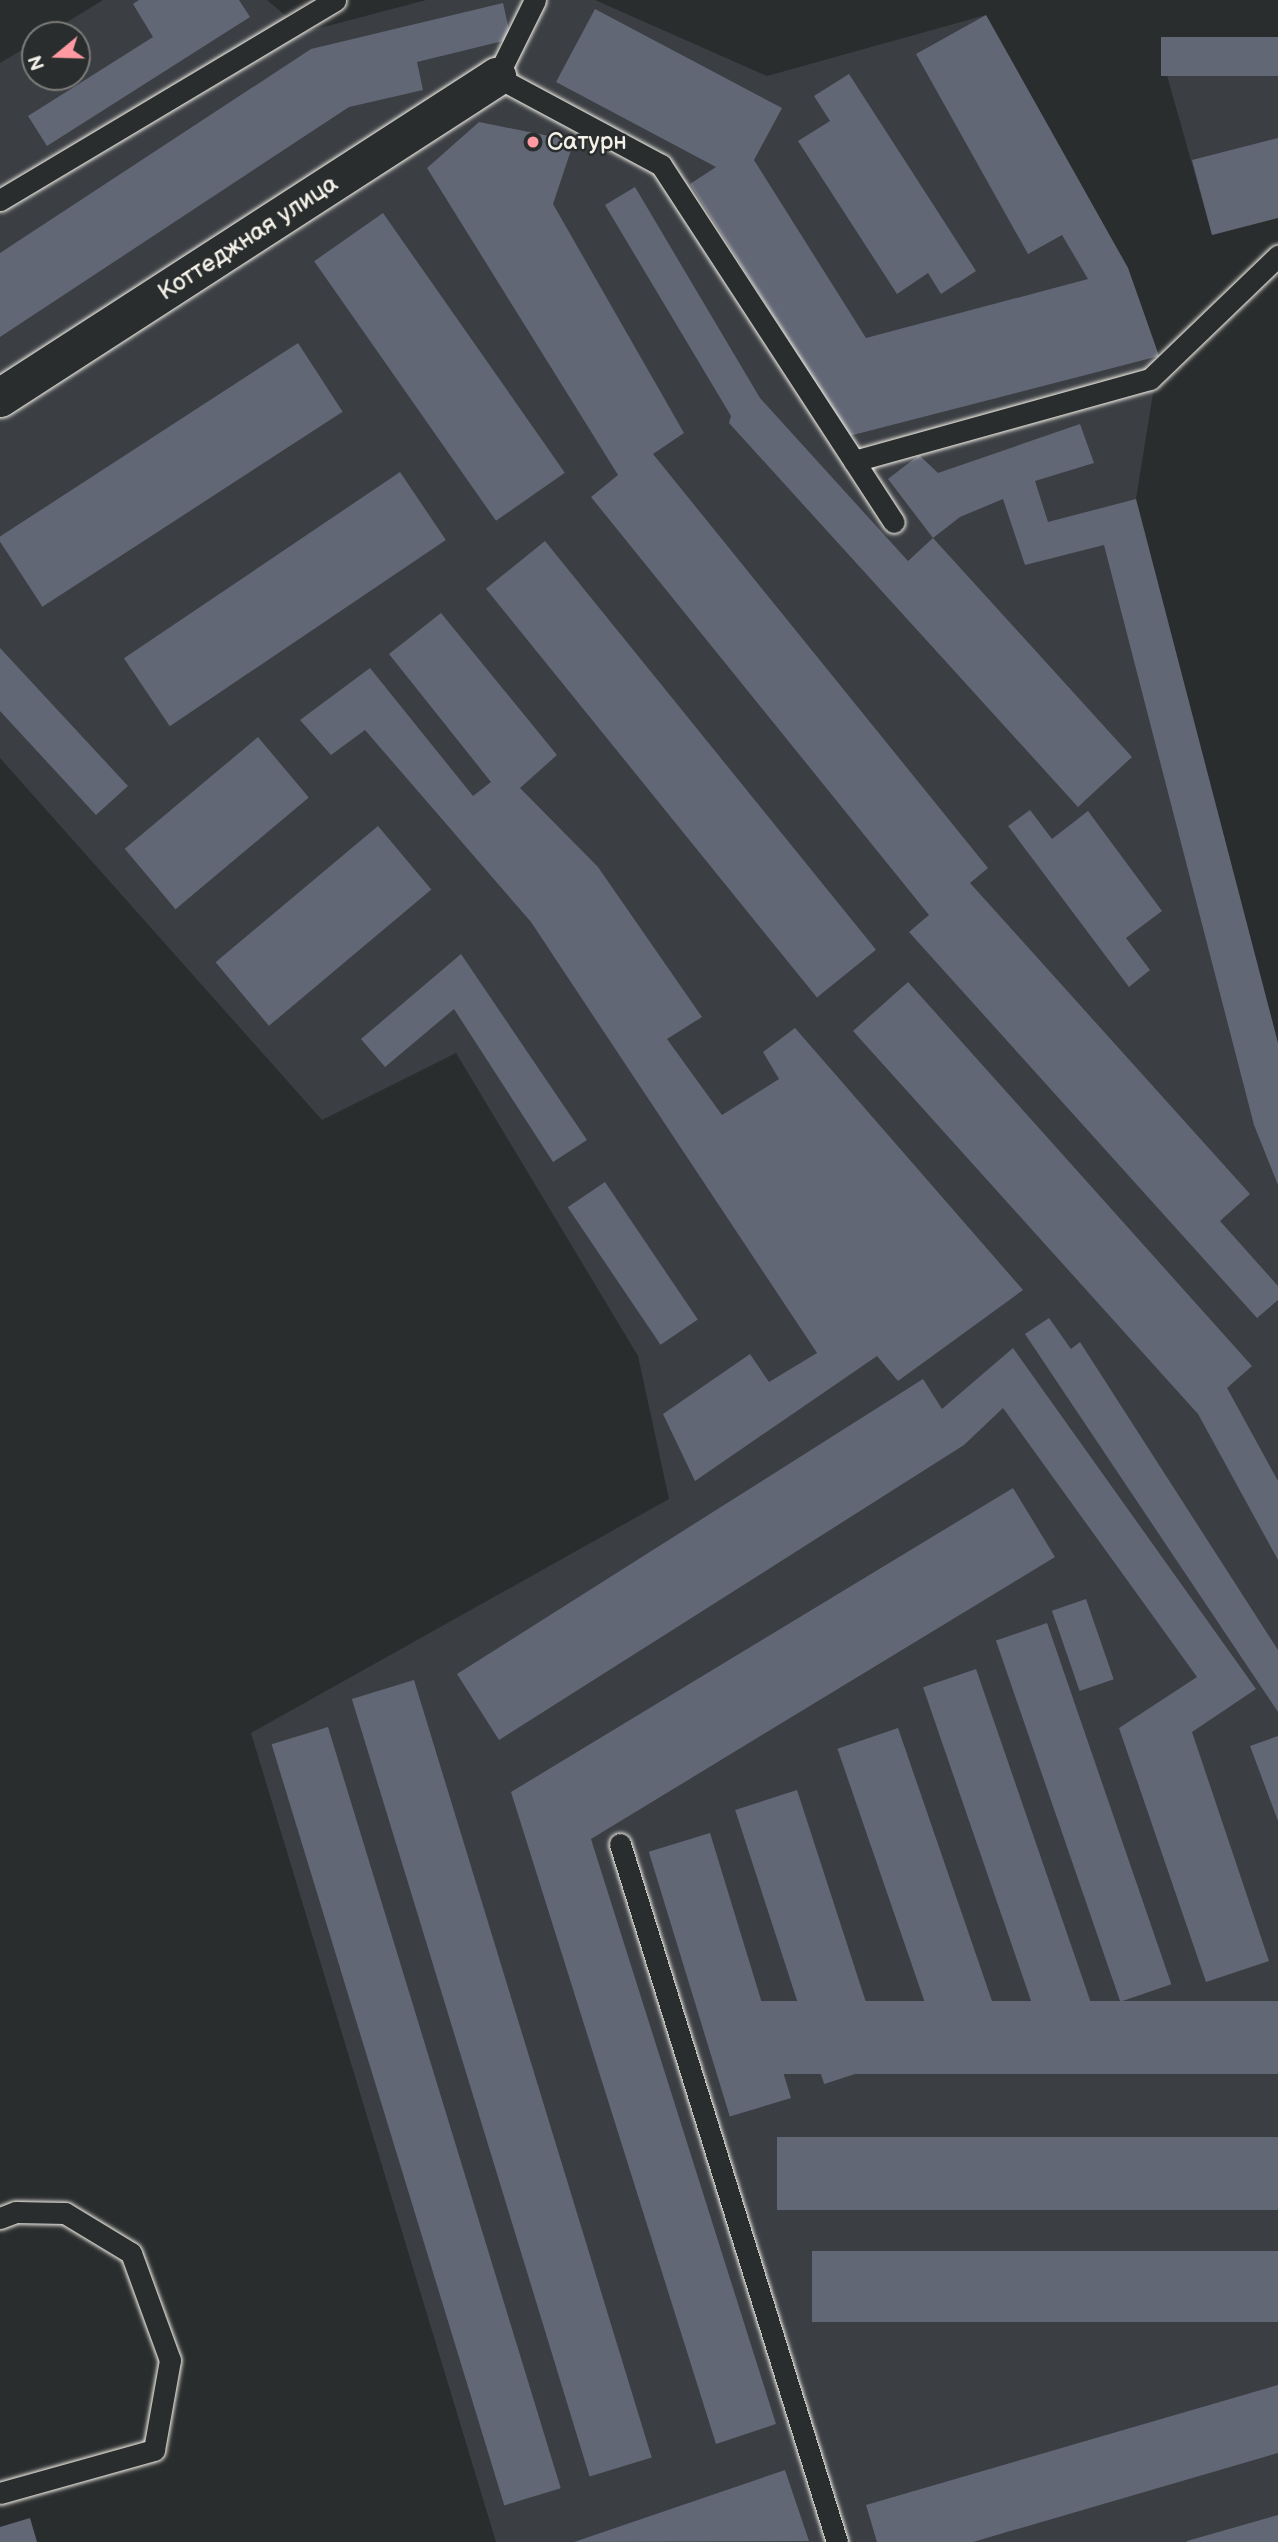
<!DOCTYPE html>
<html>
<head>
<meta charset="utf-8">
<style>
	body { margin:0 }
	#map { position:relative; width:1278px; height:2542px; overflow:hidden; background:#2a2d2e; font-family:"Balsamiq Sans",sans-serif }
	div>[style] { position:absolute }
	.built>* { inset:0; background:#3b3e43 }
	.building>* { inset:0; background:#626775; transform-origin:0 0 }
	.roads { filter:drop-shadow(0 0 2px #f4f1e8) drop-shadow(0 0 2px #f4f1e8) }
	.service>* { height:21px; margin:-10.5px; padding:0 10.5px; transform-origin:10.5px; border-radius:10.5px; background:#2a2d2e }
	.minor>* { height:38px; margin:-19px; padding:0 19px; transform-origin:19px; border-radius:19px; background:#2a2d2e }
	.dots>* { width:19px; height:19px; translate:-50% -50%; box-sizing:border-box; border:4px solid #2a2d2e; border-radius:50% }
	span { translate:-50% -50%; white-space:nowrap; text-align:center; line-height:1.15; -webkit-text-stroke:5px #2a2d2e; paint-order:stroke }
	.poi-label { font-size:24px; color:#f4f1e8 }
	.left { translate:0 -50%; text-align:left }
	.street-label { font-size:24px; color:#f4f1e8 }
	.north { position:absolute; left:21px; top:21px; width:70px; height:70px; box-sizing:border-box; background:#2a2d2e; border:2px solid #7b7b78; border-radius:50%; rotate:251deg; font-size:19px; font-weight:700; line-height:28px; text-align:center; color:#f4f1e8 }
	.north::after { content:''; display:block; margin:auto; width:24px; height:32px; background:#ff9aa2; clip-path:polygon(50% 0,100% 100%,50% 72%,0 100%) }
</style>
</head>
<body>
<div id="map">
	<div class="built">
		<i style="clip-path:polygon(103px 0,267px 0,305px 32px,426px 0,595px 0,767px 76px,986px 15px,1128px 268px,1159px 356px,1136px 499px,1278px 1043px,1278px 2542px,496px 2542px,251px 1733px,669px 1499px,638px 1356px,456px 1053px,322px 1120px,0 758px,0 63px,35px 42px,35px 77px,77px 77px,77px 35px,46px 35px)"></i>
		<i style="clip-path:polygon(1278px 37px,1278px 218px,1212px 235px,1164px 65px)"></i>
	</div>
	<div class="building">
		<i style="clip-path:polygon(139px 0,239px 0,250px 17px,47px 146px,28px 116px,153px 37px,133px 4px)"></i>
		<i style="clip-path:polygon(503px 3px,511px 39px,417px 62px,423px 90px,349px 107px,0 337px,0 253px,311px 49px)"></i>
		<i style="clip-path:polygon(595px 9px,782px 108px,754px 160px,866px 338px,1088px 279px,1062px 235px,1028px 254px,916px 54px,986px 15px,1128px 268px,1159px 356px,849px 436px,690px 184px,716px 167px,556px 82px)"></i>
		<i style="left:1278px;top:37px;width:39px;height:117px;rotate:90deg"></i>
		<i style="clip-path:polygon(849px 74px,976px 271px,941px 294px,928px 273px,897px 294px,798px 141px,830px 121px,814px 96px)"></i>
		<i style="clip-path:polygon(479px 122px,574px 141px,553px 204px,684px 433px,653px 454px,988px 868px,970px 883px,1250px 1194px,1220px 1221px,1278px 1286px,1278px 1300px,1257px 1318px,909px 932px,929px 915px,591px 497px,618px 475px,427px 168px)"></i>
		<i style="clip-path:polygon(1278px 138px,1278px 218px,1212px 235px,1192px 160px)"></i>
		<i style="clip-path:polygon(635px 187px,760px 398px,908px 561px,933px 538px,888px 479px,919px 455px,938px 473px,1080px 424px,1094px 463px,1035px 481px,1048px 522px,1136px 499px,1278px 1043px,1278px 1185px,1254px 1125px,1104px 545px,1025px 565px,1003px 499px,960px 517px,933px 538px,1132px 757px,1078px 807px,729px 423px,731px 416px,605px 205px)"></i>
		<i style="left:383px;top:213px;width:317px;height:84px;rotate:55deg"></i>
		<i style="left:298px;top:343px;width:82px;height:358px;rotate:57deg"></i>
		<i style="left:400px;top:472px;width:82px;height:333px;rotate:56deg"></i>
		<i style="left:545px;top:541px;width:526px;height:76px;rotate:51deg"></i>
		<i style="clip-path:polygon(441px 613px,557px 755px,520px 788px,598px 867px,702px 1017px,667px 1039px,722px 1115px,779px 1079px,763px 1052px,795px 1028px,1023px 1290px,898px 1381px,877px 1356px,695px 1481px,663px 1414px,750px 1354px,769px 1382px,817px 1353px,531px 922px,365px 730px,331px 755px,300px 720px,370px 668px,473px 796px,491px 782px,389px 654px)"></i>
		<i style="clip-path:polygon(0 648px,128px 786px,96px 815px,0 711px)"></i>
		<i style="left:258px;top:737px;width:79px;height:174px;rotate:50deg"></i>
		<i style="clip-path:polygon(1030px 810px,1052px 839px,1088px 811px,1162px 911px,1126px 938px,1150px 970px,1129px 987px,1008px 826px)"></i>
		<i style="left:378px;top:826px;width:83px;height:212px;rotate:50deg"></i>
		<i style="clip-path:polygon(461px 954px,587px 1140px,553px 1162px,454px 1009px,385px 1067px,361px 1039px)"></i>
		<i style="clip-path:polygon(908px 982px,1252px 1366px,1227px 1388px,1278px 1481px,1278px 1560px,1198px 1414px,853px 1031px)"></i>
		<i style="left:605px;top:1182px;width:166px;height:45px;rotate:56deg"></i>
		<i style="clip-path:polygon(1049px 1318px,1071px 1349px,1080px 1342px,1278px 1650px,1278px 1712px,1025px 1334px)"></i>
		<i style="clip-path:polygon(1013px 1348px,1256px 1689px,1192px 1732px,1269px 1961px,1206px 1982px,1119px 1728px,1197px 1677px,1003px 1408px,964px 1445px,499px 1740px,457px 1674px,923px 1379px,942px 1409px)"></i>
		<i style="clip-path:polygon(1013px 1488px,1055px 1557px,591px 1839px,776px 2424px,716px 2444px,511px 1792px)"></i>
		<i style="left:1086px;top:1599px;width:85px;height:36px;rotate:71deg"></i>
		<i style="left:1047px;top:1623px;width:382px;height:54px;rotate:71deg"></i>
		<i style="left:976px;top:1669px;width:355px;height:56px;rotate:71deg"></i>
		<i style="left:414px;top:1680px;width:813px;height:65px;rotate:73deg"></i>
		<i style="left:328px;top:1727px;width:796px;height:59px;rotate:73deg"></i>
		<i style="left:898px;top:1728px;width:321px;height:64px;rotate:71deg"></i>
		<i style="clip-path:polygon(1278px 1736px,1278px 1821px,1250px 1746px)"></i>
		<i style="left:797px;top:1790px;width:288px;height:65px;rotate:72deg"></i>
		<i style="left:710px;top:1833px;width:277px;height:64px;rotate:73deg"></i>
		<i style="left:1278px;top:2001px;width:73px;height:540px;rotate:90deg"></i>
		<i style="left:1278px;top:2137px;width:73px;height:501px;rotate:90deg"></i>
		<i style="left:1278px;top:2251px;width:71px;height:466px;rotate:90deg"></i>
		<i style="clip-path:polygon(1278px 2385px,1278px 2453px,973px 2542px,877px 2542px,866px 2505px)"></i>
		<i style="clip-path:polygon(785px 2470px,809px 2541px,574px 2542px)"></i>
		<i style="clip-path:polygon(1278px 2515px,1278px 2542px,1187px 2542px,1187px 2541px)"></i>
		<i style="clip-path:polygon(30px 2518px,37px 2542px,0 2542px,0 2527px)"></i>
	</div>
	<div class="roads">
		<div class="service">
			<i style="left:535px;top:0;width:86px;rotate:116.3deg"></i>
			<i style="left:497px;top:77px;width:186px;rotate:28.2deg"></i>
			<i style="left:661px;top:165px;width:426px;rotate:56.9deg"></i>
			<i style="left:0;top:200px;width:390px;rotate:-30.8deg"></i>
			<i style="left:854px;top:461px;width:307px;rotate:-15.5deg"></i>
			<i style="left:1150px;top:379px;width:178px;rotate:-43.9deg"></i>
			<i style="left:620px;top:1844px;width:731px;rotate:72.73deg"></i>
			<i style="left:0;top:2218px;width:17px;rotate:-21deg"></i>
			<i style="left:16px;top:2212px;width:49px;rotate:1.2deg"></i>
			<i style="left:65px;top:2213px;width:77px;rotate:31.2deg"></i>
			<i style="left:131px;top:2253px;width:114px;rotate:70deg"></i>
			<i style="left:170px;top:2360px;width:91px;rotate:100.1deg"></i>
			<i style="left:154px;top:2450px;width:160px;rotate:164.4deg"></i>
		</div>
		<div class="minor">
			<i style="left:0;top:398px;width:592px;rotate:-32.86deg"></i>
		</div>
	</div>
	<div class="dots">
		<i style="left:533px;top:142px;background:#ff9aa2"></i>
	</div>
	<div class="poi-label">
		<span class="left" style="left:547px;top:142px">Сатурн</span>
	</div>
	<div class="street-label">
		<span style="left:248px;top:238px;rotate:-33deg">Коттеджная улица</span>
	</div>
	<div class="north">N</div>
</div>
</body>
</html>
